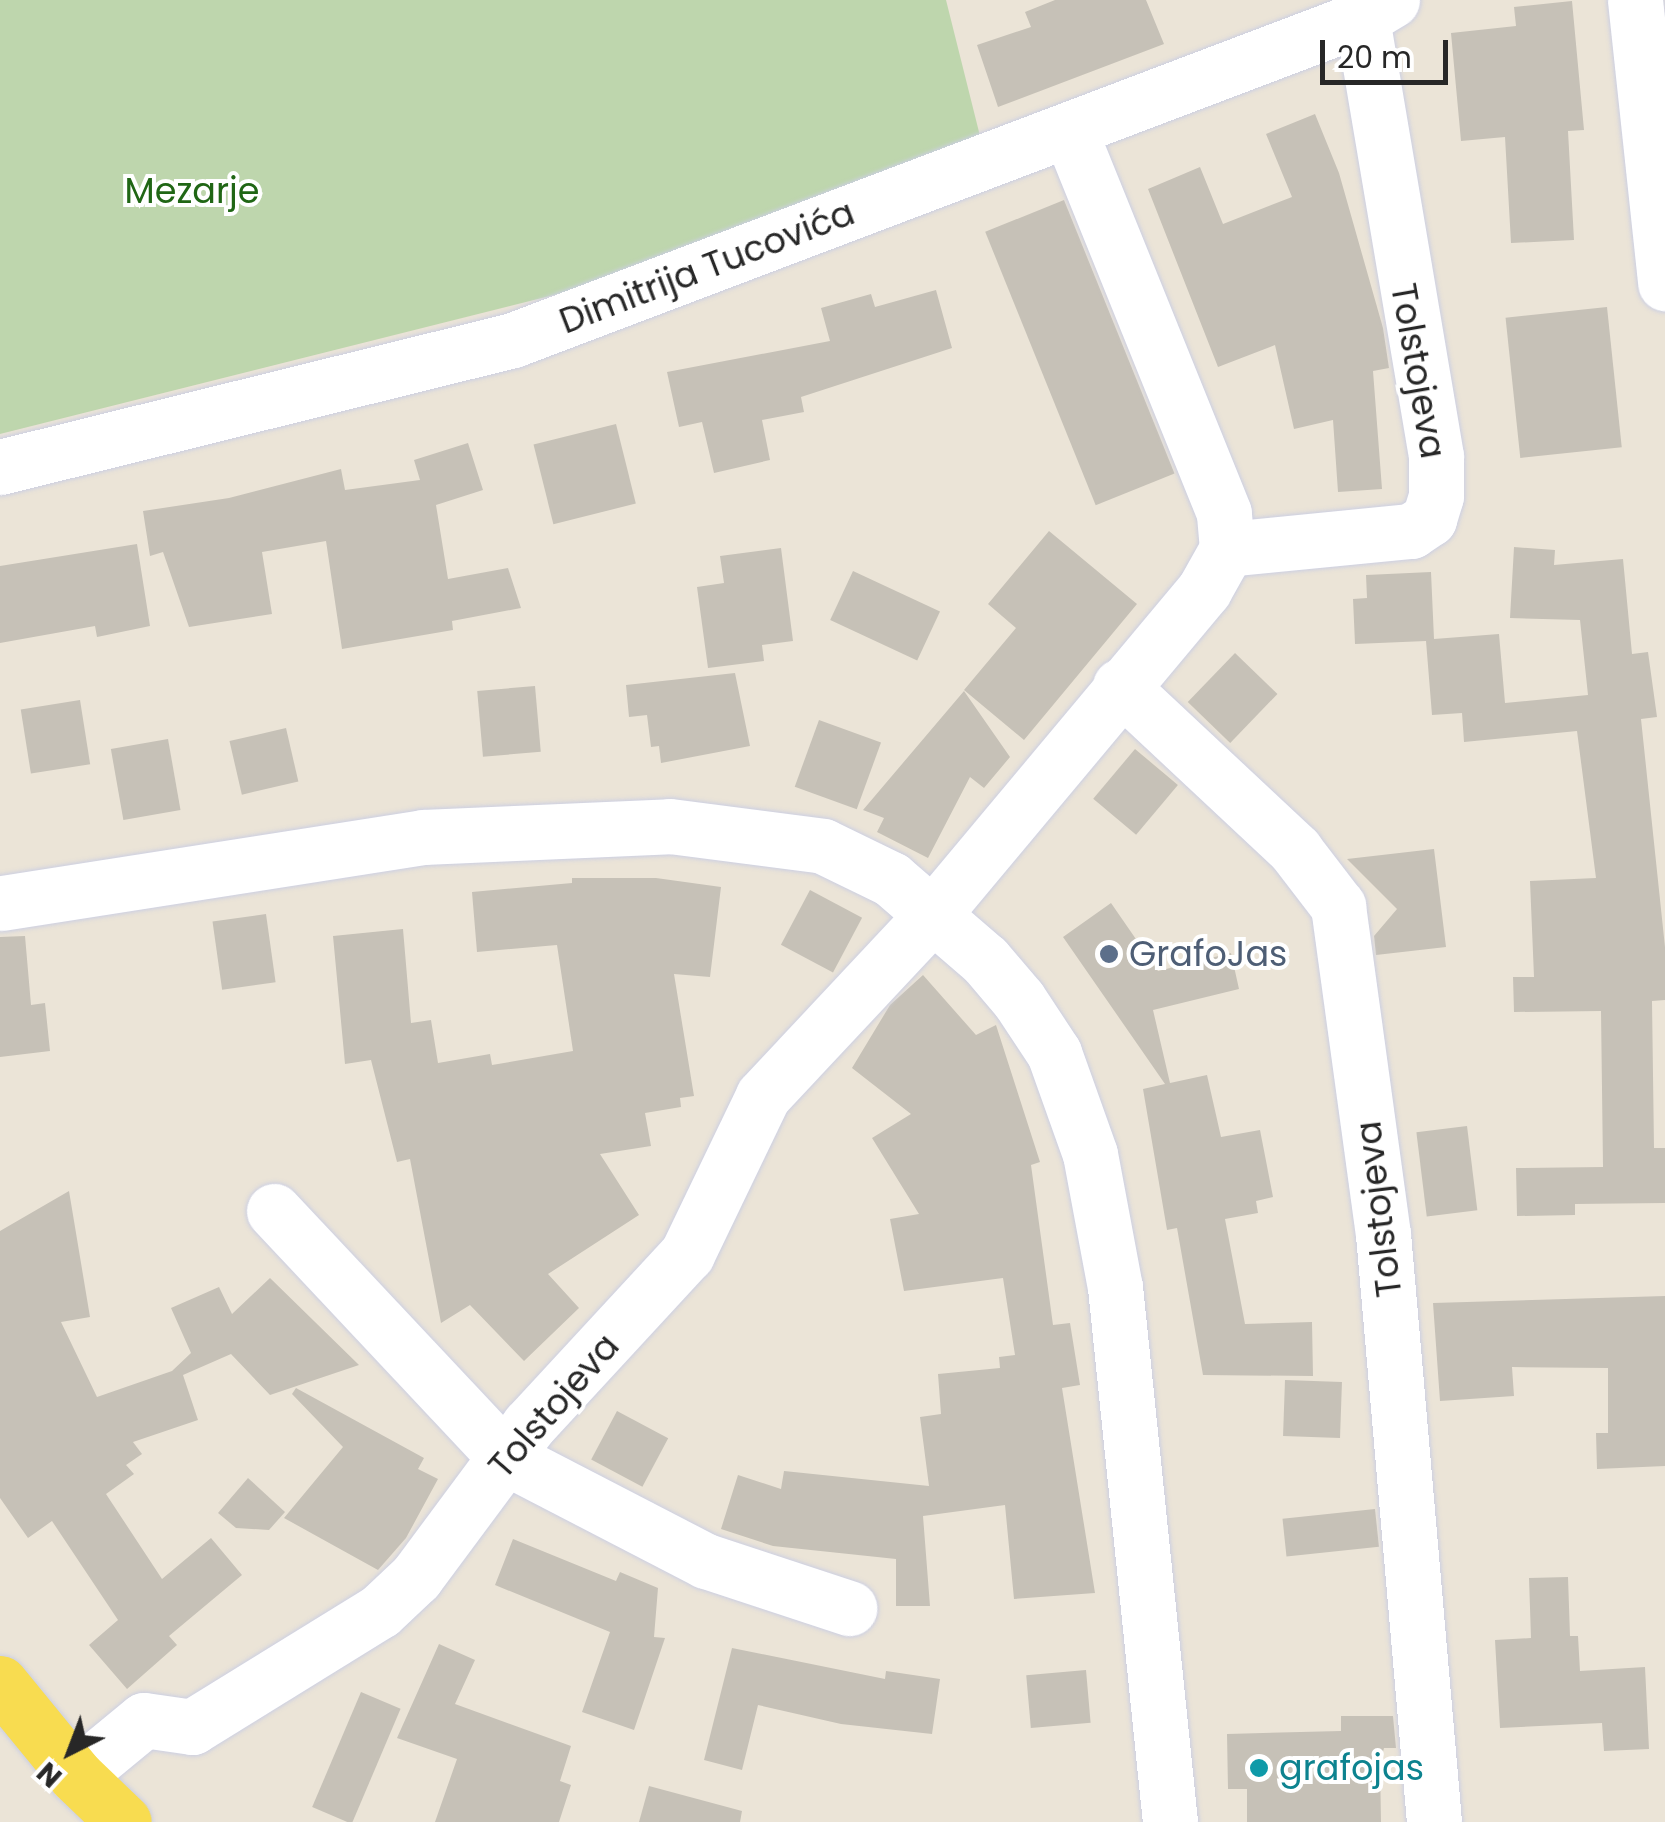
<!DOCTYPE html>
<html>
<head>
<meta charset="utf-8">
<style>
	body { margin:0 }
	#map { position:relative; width:1665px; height:1822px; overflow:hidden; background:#ebe4d7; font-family:Poppins,sans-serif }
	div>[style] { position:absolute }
	.cemetery>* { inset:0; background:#bed6ad }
	.building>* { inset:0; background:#c6c1b7; transform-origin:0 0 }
	.roads { filter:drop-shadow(0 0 2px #cccfe2) drop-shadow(0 0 2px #cccfe2) }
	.minor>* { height:55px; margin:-27.5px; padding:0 27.5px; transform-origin:27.5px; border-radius:27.5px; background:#fff }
	.major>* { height:55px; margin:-27.5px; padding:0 27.5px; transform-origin:27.5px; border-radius:27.5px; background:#f8dc50 }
	.dots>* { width:28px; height:28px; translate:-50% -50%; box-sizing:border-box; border:5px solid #fff; border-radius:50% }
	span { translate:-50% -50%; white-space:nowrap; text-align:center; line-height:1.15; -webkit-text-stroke:8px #fff; paint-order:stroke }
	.park-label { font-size:35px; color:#206615 }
	.street-label { font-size:35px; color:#272727 }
	.service-label { font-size:35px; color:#4e5e75 }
	.left { translate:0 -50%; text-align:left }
	.culture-label { font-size:35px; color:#0d838f }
	.north { position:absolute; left:20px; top:1702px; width:100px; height:100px; -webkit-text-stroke:8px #fff; paint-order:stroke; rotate:222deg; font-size:28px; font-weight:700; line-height:40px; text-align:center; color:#272727 }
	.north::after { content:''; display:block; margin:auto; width:35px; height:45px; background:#272727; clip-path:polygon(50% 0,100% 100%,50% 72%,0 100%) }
	.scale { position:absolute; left:1320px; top:40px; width:128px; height:45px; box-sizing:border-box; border:5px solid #272727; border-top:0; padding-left:12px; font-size:30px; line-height:35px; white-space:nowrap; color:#272727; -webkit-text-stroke:8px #fff; paint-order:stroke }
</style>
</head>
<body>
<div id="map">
	<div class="cemetery">
		<i style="clip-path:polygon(0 0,946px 0,980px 136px,566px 292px,0 434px)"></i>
	</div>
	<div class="building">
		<i style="clip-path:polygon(1055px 0,1146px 0,1164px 44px,998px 107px,977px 45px,1031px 27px,1025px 12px)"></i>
		<i style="clip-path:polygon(1572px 1px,1584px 130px,1568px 131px,1574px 240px,1511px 243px,1505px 137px,1461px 141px,1451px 33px,1516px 26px,1514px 7px)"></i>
		<i style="clip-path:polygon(1315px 114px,1339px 173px,1383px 328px,1389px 368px,1373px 371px,1382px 489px,1338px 492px,1333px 420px,1294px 429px,1275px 345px,1218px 367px,1148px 189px,1200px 167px,1223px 224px,1292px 197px,1266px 134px)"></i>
		<i style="left:1064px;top:200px;width:295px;height:85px;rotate:68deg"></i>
		<i style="clip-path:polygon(936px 290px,952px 348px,801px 397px,804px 412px,762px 420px,770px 460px,714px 473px,702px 422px,679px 427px,667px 372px,830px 341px,821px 308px,871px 294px,875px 307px)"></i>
		<i style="left:1607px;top:307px;width:141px;height:102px;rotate:84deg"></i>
		<i style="left:616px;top:424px;width:82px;height:85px;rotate:76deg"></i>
		<i style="clip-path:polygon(468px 443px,483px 490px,436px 505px,448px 579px,508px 568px,521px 608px,452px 621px,453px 630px,342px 649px,326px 541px,262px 552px,272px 614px,189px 627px,163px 552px,150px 556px,143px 511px,229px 498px,341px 469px,345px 490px,420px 480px,414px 460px)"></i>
		<i style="clip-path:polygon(1049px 531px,1137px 604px,1024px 740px,964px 690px,1016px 628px,988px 604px)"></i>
		<i style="clip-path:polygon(137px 544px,150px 626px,97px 637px,95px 626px,0 643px,0 566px)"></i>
		<i style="clip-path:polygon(1514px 547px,1555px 550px,1554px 565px,1623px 559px,1632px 654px,1648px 652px,1657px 717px,1641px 719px,1665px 947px,1665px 1000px,1652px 1001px,1654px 1148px,1665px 1148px,1665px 1203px,1575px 1204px,1575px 1215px,1517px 1216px,1516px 1168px,1603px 1167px,1601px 1011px,1514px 1012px,1513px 977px,1534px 977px,1530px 881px,1596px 878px,1577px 731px,1464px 742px,1462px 713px,1432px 715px,1426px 641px,1355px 644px,1353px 599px,1367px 598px,1366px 575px,1431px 572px,1434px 639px,1499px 634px,1505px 703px,1588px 695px,1580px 620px,1510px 618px)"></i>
		<i style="clip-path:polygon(781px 548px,793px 641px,762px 645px,764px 661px,708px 668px,697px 587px,724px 583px,720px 556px)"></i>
		<i style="left:853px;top:571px;width:96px;height:54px;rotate:25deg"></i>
		<i style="left:1235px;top:653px;width:59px;height:68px;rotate:44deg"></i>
		<i style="clip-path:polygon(735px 673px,750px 746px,661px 763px,659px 746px,651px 747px,647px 715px,629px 717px,626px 685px)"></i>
		<i style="left:535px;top:686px;width:66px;height:58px;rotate:85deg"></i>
		<i style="clip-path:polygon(964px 691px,1010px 757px,984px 788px,970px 777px,928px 858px,877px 832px,884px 818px,863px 810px)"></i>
		<i style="left:80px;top:700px;width:65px;height:60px;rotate:81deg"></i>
		<i style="left:819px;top:720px;width:66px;height:71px;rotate:20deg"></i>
		<i style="left:286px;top:728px;width:55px;height:58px;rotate:77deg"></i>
		<i style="left:168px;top:739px;width:72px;height:58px;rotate:80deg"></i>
		<i style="left:1135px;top:749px;width:56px;height:65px;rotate:40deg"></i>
		<i style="clip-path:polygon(1434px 849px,1446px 947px,1376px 955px,1374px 936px,1397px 909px,1347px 859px)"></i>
		<i style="clip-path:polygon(572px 878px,656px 878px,721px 887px,710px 977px,674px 974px,694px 1096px,680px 1098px,681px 1107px,645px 1113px,651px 1146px,600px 1154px,639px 1215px,548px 1274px,579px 1308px,524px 1361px,470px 1305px,441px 1323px,410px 1159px,397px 1162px,371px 1060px,345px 1064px,333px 936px,403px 929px,411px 1023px,431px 1020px,438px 1063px,490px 1054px,492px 1065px,573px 1051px,557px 945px,477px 952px,472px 892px,572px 883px)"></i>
		<i style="left:810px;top:890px;width:59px;height:62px;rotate:28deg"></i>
		<i style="clip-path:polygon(1111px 903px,1158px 971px,1231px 953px,1239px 989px,1153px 1010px,1170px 1083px,1207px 1075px,1221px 1137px,1260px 1130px,1273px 1197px,1256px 1201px,1258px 1213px,1225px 1219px,1245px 1324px,1312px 1322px,1313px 1376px,1203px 1375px,1177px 1228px,1167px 1230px,1143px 1089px,1165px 1084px,1063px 937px)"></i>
		<i style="left:266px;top:914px;width:69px;height:54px;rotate:82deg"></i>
		<i style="clip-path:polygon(25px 936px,31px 1005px,45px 1003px,50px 1051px,0 1057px,0 937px)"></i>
		<i style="clip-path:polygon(923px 975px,976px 1035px,996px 1025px,1040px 1162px,1031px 1165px,1053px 1325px,1070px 1323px,1080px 1385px,1062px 1388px,1095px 1593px,1014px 1599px,1005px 1505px,923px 1516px,930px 1606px,896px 1606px,896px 1559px,773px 1546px,721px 1529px,738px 1475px,781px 1489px,784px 1471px,929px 1486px,920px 1417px,941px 1414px,938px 1374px,1000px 1368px,999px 1357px,1015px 1355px,1003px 1278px,904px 1291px,890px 1219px,919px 1214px,872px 1138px,911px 1114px,852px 1068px,890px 1005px)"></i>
		<i style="left:1467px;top:1126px;width:85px;height:51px;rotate:83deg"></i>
		<i style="clip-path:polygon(69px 1191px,90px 1317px,61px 1322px,97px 1397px,172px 1371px,191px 1353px,171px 1308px,219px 1287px,232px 1314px,270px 1278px,359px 1365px,270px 1395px,231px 1354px,183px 1375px,198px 1420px,133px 1442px,142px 1454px,126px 1465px,134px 1474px,106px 1494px,162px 1579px,211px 1538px,242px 1575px,169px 1636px,177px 1645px,127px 1689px,89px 1645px,118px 1620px,52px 1521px,28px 1538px,0 1498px,0 1231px)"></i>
		<i style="clip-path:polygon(1665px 1296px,1665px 1466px,1597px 1469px,1596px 1433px,1608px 1433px,1608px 1368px,1512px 1367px,1514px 1396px,1440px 1401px,1433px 1303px)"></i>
		<i style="left:1285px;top:1380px;width:57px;height:56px;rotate:2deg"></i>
		<i style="clip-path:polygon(296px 1388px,424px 1458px,418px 1469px,438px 1479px,406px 1538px,378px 1570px,284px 1518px,343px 1447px,292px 1394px)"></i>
		<i style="left:617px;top:1411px;width:58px;height:55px;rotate:28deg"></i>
		<i style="clip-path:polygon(248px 1478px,285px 1512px,269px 1530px,236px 1528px,218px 1513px)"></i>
		<i style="left:1375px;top:1509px;width:38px;height:93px;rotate:84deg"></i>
		<i style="clip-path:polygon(513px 1539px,616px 1581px,620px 1572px,658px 1588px,654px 1637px,665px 1638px,634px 1730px,582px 1712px,610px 1632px,495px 1585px)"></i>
		<i style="clip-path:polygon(1568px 1577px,1570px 1636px,1578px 1636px,1580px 1671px,1645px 1667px,1649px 1749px,1604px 1751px,1602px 1723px,1500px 1728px,1495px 1640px,1531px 1638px,1529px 1578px)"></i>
		<i style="clip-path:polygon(439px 1644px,475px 1660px,455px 1704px,571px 1746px,560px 1781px,571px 1785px,559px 1822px,435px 1822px,457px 1759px,397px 1738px)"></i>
		<i style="clip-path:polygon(732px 1648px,885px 1679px,886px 1671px,940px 1679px,932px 1734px,841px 1724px,758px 1705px,742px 1770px,704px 1760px)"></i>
		<i style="left:1086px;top:1670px;width:53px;height:60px;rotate:85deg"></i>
		<i style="left:361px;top:1692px;width:43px;height:125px;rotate:23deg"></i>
		<i style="clip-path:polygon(1341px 1716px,1393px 1716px,1396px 1748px,1384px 1748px,1380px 1763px,1381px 1822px,1247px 1822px,1247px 1789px,1228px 1789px,1227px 1734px,1341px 1731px)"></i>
		<i style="clip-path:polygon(649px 1786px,742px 1811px,740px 1822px,639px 1822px)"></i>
	</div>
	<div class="roads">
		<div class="minor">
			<i style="left:1635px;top:0;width:285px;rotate:83.9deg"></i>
			<i style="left:0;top:467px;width:528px;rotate:-13.9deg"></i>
			<i style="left:513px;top:340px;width:908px;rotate:-20.77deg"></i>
			<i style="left:1362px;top:18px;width:35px;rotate:-31deg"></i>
			<i style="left:1227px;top:549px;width:185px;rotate:-5.6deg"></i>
			<i style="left:1411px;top:531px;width:22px;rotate:-34deg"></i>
			<i style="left:1429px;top:519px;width:24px;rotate:-73deg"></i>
			<i style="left:1436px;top:496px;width:40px;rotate:-90deg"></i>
			<i style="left:1436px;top:456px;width:444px;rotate:-99.6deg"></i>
			<i style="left:1120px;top:686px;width:240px;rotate:43.1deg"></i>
			<i style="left:1295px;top:850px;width:71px;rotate:52.5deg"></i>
			<i style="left:1338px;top:906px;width:331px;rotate:82.2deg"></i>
			<i style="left:1383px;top:1234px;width:590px;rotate:85.04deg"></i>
			<i style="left:2px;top:903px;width:426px;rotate:-8.9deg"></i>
			<i style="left:423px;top:837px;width:247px;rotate:-2.5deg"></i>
			<i style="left:670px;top:826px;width:154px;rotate:7.4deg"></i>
			<i style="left:823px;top:846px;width:76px;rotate:25.9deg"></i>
			<i style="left:891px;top:879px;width:124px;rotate:40.8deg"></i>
			<i style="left:985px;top:960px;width:52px;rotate:49.6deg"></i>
			<i style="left:1019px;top:1000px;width:64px;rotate:56.6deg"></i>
			<i style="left:1054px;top:1053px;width:107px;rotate:70.4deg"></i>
			<i style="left:1090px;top:1154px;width:135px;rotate:79.4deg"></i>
			<i style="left:1115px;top:1287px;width:538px;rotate:84.13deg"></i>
			<i style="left:274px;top:1211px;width:337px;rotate:46.8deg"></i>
			<i style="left:505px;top:1457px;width:226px;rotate:27.4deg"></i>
			<i style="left:706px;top:1561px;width:151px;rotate:18.2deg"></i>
			<i style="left:76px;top:1776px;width:88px;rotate:-39.5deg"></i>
			<i style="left:144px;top:1720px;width:49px;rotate:8.3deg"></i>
			<i style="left:192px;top:1727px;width:221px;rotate:-31.7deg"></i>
			<i style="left:380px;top:1611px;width:50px;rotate:-43.4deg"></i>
			<i style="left:416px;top:1577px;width:189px;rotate:-53.4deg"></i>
			<i style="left:529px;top:1425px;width:233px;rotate:-47.3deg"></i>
			<i style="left:687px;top:1254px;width:175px;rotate:-64.3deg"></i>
			<i style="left:763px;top:1096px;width:250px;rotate:-46.9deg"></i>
			<i style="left:934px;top:913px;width:421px;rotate:-50.1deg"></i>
			<i style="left:1204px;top:590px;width:47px;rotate:-60.7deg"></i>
			<i style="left:1227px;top:549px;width:36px;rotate:-95deg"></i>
			<i style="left:1224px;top:513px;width:412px;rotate:-112deg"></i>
		</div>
		<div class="major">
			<i style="left:0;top:1683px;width:120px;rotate:50.7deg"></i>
			<i style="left:76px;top:1776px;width:66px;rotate:43.8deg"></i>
		</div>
	</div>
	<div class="dots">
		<i style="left:1109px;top:954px;background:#5c6f8a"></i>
		<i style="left:1259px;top:1768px;background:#0f9aa8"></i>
	</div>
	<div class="park-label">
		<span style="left:192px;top:191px">Mezarje</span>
	</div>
	<div class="street-label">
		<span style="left:707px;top:267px;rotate:-21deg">Dimitrija Tucovića</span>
		<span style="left:1418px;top:371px;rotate:80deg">Tolstojeva</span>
		<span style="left:1379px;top:1209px;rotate:-97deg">Tolstojeva</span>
		<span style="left:554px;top:1406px;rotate:-49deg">Tolstojeva</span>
	</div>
	<div class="service-label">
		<span class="left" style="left:1129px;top:954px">GrafoJas</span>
	</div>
	<div class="culture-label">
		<span class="left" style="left:1279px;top:1768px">grafojas</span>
	</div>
	<div class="north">N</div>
	<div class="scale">20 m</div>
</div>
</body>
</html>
